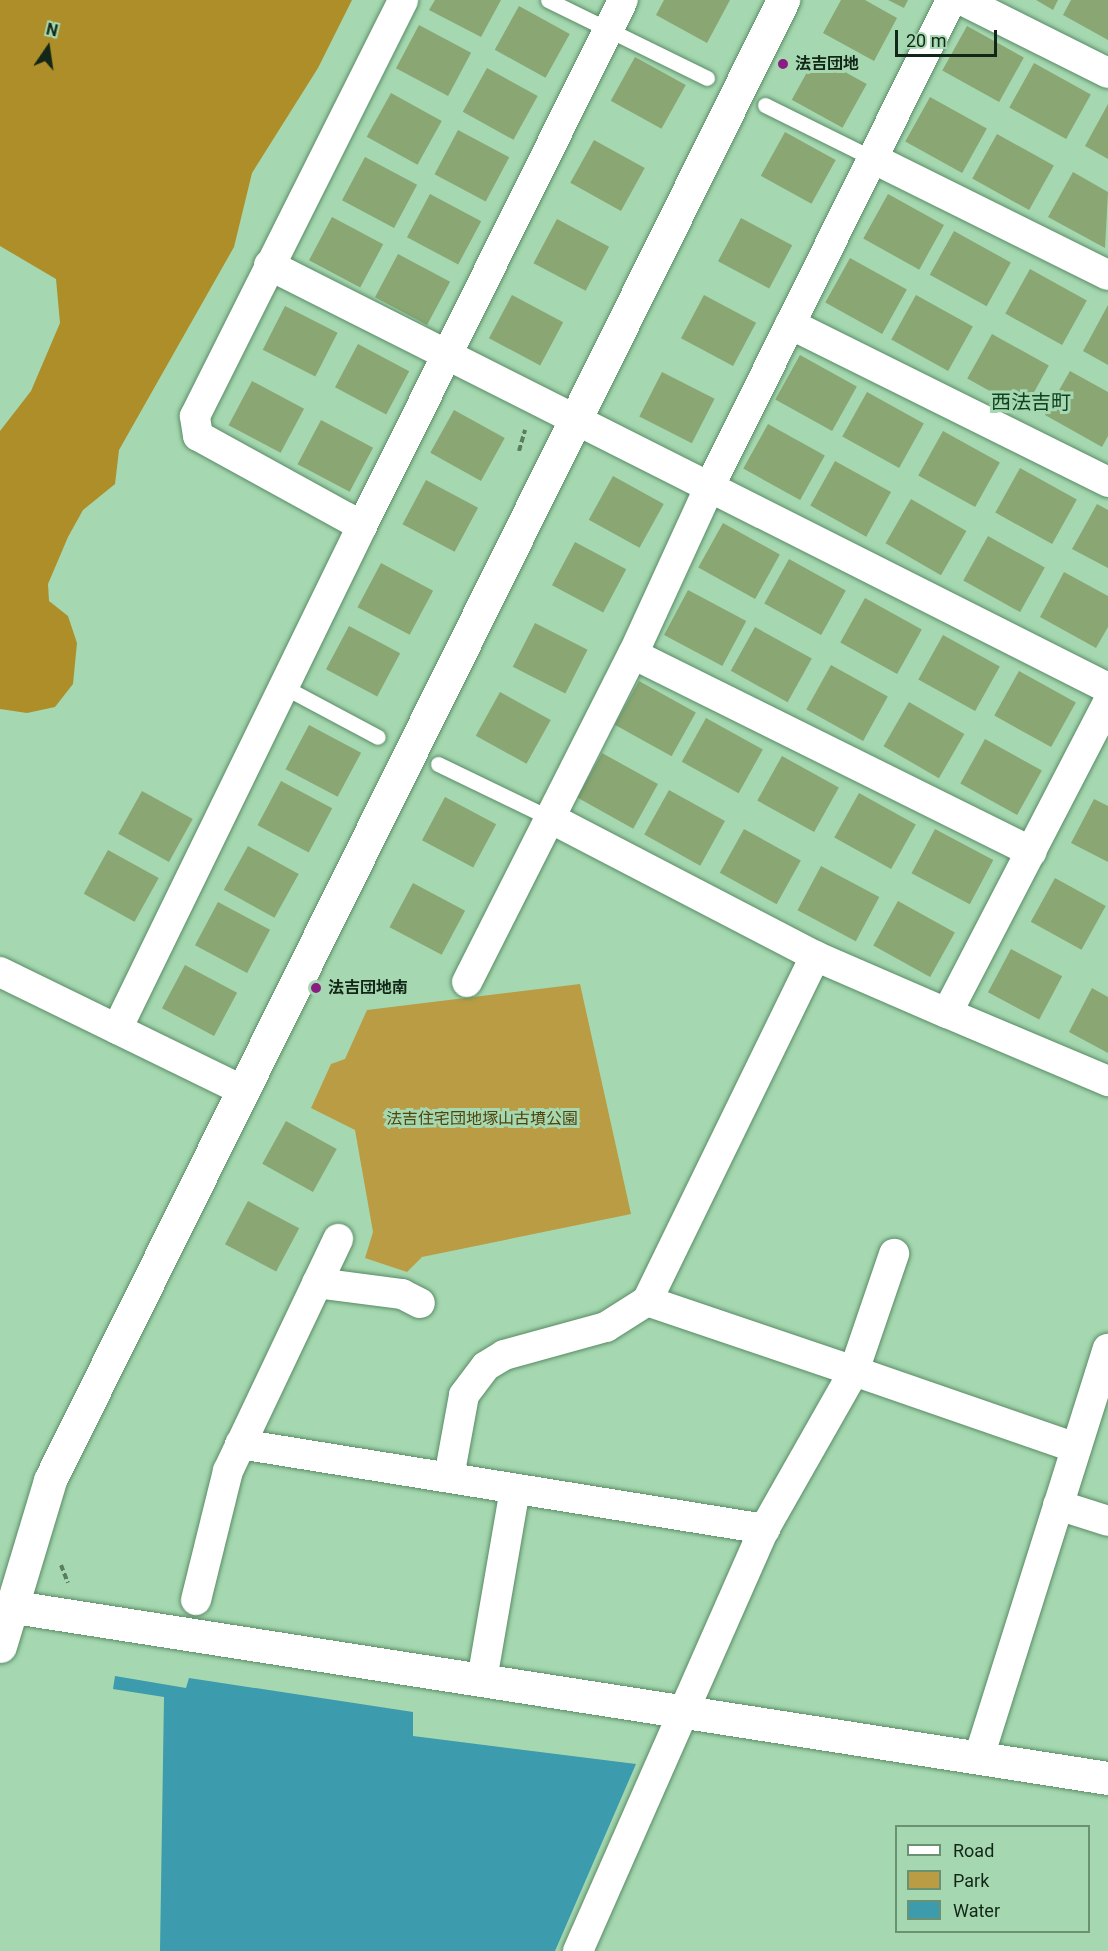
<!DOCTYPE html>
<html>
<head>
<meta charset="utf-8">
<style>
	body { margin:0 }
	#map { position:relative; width:1108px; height:1951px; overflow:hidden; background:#a5d8b0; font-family:Roboto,"Noto Sans JP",sans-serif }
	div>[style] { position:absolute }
	.green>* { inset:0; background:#b99c44 }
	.forest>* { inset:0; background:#ad8e28 }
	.water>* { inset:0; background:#3c9bac }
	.building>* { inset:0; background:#8aa673; transform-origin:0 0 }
	.path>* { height:4px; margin-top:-2px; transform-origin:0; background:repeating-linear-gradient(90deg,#5a7d62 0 6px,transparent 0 9px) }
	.roads { filter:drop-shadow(0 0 2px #5a8b66) drop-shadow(0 0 2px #5a8b66) }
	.lane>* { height:15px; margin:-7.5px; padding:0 7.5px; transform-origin:7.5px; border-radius:7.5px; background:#fff }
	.street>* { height:30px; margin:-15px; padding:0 15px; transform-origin:15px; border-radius:15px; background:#fff }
	.secondary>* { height:33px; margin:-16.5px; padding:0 16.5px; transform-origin:16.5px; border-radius:16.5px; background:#fff }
	.dots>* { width:16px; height:16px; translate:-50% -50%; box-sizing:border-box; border:3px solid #a5d8b0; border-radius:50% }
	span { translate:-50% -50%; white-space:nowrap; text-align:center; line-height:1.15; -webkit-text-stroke:6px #a5d8b0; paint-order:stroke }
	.poi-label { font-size:16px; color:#132718; font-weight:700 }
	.left { translate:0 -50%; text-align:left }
	.park-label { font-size:16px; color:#52420b }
	.quarter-label { font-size:20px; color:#104221 }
	.legend { position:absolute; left:895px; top:1825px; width:195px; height:108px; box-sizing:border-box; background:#a5d8b0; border:2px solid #6b9173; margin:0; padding:8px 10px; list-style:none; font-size:18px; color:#132718 }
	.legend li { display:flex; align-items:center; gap:12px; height:30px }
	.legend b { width:30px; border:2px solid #6b9173 }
	.north { position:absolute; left:18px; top:18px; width:60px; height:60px; -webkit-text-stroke:4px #a5d8b0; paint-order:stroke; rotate:13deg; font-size:16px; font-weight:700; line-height:24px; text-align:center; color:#132718 }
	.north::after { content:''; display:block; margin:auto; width:21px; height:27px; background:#132718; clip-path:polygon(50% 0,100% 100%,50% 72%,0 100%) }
	.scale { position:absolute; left:895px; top:30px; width:102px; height:27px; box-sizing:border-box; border:3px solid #132718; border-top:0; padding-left:8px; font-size:18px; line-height:21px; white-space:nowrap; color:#132718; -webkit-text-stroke:4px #a5d8b0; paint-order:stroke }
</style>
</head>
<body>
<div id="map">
	<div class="green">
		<i style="clip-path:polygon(580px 984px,631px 1214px,422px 1257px,407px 1272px,365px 1258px,373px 1232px,355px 1130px,311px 1108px,331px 1064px,345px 1059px,367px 1010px)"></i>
	</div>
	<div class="forest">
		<i style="clip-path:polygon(0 0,352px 0,318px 68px,252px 173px,234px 247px,119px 450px,115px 484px,83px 510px,68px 537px,48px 584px,49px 601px,68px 616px,77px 643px,73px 684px,55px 707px,27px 713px,0 709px,0 431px,31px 391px,60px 323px,56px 279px,0 246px)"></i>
	</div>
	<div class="water">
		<i style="clip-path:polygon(115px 1676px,186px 1688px,189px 1678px,413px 1712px,413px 1736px,636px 1764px,555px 1951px,160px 1951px,164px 1697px,113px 1689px)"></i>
	</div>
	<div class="building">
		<i style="clip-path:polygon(435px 0,501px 0,481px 37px,429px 10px)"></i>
		<i style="clip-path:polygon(664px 0,730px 0,707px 43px,656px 15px)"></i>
		<i style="clip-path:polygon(841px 0,865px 0,897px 18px,874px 61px,823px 33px)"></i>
		<i style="clip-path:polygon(888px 0,908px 0,904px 8px)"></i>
		<i style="clip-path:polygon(1036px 0,1058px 0,1053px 10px)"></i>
		<i style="clip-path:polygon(1071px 0,1108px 0,1108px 40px,1063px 15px)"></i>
		<i style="left:519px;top:6px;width:58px;height:50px;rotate:29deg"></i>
		<i style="left:419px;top:25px;width:59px;height:49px;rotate:28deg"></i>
		<i style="left:967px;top:26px;width:65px;height:51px;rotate:29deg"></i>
		<i style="left:816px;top:56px;width:58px;height:50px;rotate:29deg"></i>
		<i style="left:635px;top:57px;width:58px;height:50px;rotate:29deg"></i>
		<i style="left:1034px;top:63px;width:65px;height:51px;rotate:29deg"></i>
		<i style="left:487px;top:68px;width:58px;height:50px;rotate:29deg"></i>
		<i style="left:391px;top:93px;width:58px;height:50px;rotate:29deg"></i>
		<i style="left:930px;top:97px;width:65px;height:51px;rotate:29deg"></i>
		<i style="clip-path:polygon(1108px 104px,1108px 159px,1085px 146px)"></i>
		<i style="left:458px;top:130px;width:58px;height:50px;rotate:28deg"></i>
		<i style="left:785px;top:132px;width:58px;height:50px;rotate:29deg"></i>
		<i style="left:997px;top:134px;width:65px;height:51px;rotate:29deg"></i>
		<i style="left:594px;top:140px;width:58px;height:49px;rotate:29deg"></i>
		<i style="left:365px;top:157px;width:59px;height:49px;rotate:28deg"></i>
		<i style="clip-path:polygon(1073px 172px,1108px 192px,1105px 248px,1048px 217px)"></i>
		<i style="left:430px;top:194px;width:58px;height:49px;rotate:28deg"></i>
		<i style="left:888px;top:194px;width:64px;height:51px;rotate:29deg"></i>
		<i style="left:332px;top:217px;width:58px;height:49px;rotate:28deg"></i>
		<i style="left:741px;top:218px;width:58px;height:49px;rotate:28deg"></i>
		<i style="left:557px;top:219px;width:59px;height:50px;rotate:28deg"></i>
		<i style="left:954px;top:231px;width:65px;height:50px;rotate:29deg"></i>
		<i style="left:398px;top:254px;width:59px;height:49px;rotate:28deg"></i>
		<i style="left:850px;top:258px;width:65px;height:51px;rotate:29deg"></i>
		<i style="left:1030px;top:269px;width:65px;height:51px;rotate:29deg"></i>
		<i style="left:512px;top:295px;width:58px;height:49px;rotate:28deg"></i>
		<i style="left:704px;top:295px;width:59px;height:49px;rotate:28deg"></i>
		<i style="left:916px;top:295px;width:65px;height:51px;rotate:29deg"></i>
		<i style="clip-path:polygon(1108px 305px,1108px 365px,1083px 351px)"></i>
		<i style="left:285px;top:306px;width:59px;height:49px;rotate:27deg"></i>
		<i style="left:992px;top:334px;width:65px;height:51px;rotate:29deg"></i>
		<i style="left:358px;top:344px;width:58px;height:49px;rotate:28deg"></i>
		<i style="left:800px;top:355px;width:65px;height:51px;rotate:29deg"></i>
		<i style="clip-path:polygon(1070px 371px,1108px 392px,1108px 436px,1102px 447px,1045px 415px)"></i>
		<i style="left:662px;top:372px;width:59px;height:50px;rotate:27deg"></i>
		<i style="left:252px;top:381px;width:59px;height:50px;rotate:28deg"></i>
		<i style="left:867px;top:392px;width:65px;height:51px;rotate:29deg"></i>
		<i style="left:454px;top:410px;width:58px;height:49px;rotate:29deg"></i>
		<i style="left:321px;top:420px;width:59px;height:50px;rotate:28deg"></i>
		<i style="left:768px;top:424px;width:65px;height:51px;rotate:29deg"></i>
		<i style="left:943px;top:431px;width:65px;height:51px;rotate:29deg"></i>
		<i style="left:835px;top:461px;width:64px;height:51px;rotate:29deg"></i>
		<i style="left:1020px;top:468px;width:65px;height:51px;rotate:29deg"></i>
		<i style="left:613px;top:476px;width:58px;height:50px;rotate:29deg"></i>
		<i style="left:426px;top:480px;width:59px;height:50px;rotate:28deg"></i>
		<i style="left:911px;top:499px;width:64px;height:51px;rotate:30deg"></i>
		<i style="clip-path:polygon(1097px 504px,1108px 510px,1108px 568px,1072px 549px)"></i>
		<i style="left:723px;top:523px;width:65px;height:51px;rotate:29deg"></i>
		<i style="left:988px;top:536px;width:65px;height:51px;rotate:29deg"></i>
		<i style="left:575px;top:542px;width:58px;height:49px;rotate:28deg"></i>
		<i style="left:789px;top:559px;width:65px;height:51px;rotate:29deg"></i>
		<i style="left:381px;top:563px;width:59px;height:50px;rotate:28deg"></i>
		<i style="clip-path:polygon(1064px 572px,1108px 596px,1108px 627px,1096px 648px,1040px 617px)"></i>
		<i style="left:688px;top:590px;width:66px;height:51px;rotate:28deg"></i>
		<i style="left:865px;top:598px;width:65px;height:51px;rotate:29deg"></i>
		<i style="left:535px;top:623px;width:59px;height:49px;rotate:27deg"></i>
		<i style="left:349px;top:626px;width:58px;height:49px;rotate:28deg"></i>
		<i style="left:755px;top:627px;width:65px;height:50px;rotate:29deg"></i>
		<i style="left:943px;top:635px;width:65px;height:51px;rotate:29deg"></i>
		<i style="left:831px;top:665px;width:65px;height:51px;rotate:29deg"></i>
		<i style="left:1019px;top:671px;width:65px;height:51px;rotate:29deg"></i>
		<i style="left:639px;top:681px;width:65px;height:50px;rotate:29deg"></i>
		<i style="left:500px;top:692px;width:58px;height:50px;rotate:29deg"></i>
		<i style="left:909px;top:702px;width:64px;height:51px;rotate:30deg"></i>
		<i style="left:706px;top:718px;width:65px;height:50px;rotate:29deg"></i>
		<i style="left:309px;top:725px;width:59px;height:50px;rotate:28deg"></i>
		<i style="left:985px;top:739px;width:65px;height:51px;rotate:29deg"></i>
		<i style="left:602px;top:753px;width:64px;height:51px;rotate:29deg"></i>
		<i style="left:782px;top:756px;width:65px;height:51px;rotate:29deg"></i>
		<i style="left:281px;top:781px;width:58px;height:50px;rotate:28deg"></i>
		<i style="left:669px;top:790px;width:64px;height:51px;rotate:29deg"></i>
		<i style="left:142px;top:791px;width:58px;height:49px;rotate:29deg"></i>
		<i style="left:859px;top:793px;width:65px;height:51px;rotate:29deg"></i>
		<i style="left:445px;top:797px;width:58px;height:49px;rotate:28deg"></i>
		<i style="clip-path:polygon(1094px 799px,1108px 806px,1108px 862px,1071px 843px)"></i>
		<i style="left:744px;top:829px;width:65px;height:50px;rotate:29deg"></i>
		<i style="left:935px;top:829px;width:66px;height:50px;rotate:28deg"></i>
		<i style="left:248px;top:846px;width:58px;height:50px;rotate:29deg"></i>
		<i style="left:108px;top:850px;width:58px;height:50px;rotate:29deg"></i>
		<i style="left:821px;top:866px;width:66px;height:50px;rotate:28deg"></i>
		<i style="left:1055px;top:878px;width:58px;height:50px;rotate:29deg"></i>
		<i style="left:413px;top:883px;width:59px;height:50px;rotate:28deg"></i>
		<i style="left:898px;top:901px;width:65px;height:51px;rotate:29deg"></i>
		<i style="left:218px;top:902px;width:59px;height:49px;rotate:28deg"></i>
		<i style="left:1011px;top:949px;width:58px;height:49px;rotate:28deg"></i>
		<i style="left:185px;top:965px;width:59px;height:49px;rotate:28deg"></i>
		<i style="clip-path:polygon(1092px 988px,1108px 997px,1108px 1053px,1069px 1032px)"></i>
		<i style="left:286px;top:1121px;width:58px;height:49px;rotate:29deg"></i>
		<i style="left:248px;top:1201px;width:58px;height:49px;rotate:28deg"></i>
	</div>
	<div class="path">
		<i style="left:519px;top:451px;width:22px;rotate:-74deg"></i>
		<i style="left:61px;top:1565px;width:19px;rotate:69deg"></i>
	</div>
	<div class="roads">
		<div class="lane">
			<i style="left:548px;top:0;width:177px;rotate:26.1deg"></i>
			<i style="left:765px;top:105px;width:119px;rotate:26.4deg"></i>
			<i style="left:284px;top:687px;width:106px;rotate:28deg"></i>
			<i style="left:438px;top:764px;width:127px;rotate:25.8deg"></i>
		</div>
		<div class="street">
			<i style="left:962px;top:0;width:163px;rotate:26.6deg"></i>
			<i style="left:872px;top:158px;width:263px;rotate:26.4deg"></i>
			<i style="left:269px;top:265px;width:940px;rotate:26.76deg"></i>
			<i style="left:790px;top:324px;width:355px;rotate:26.4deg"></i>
			<i style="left:362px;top:526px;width:587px;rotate:-63.61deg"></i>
			<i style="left:633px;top:654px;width:445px;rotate:26.4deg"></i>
			<i style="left:552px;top:819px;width:297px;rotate:27.5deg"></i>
			<i style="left:815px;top:956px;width:144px;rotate:23.4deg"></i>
			<i style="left:947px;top:1013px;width:350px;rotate:-62.6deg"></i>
			<i style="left:0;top:972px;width:267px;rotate:26deg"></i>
			<i style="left:467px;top:982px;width:368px;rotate:-63.2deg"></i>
			<i style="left:633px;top:654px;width:185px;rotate:-65.4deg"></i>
			<i style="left:710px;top:486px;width:542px;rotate:-63.62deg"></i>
			<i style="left:947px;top:1013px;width:175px;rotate:22.9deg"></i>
			<i style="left:117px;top:1029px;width:559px;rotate:-64.03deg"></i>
			<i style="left:362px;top:526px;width:187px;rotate:-151.2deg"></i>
			<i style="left:198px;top:436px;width:20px;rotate:-99deg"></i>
			<i style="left:195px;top:416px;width:465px;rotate:-63.4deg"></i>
			<i style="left:317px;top:1283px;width:86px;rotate:7.4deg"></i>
			<i style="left:402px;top:1294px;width:20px;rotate:27deg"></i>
			<i style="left:647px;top:1301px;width:219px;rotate:18.7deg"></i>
			<i style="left:854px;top:1371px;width:124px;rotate:-71.1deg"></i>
			<i style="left:240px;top:1444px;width:532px;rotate:9.2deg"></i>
			<i style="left:449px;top:1477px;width:83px;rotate:-79.6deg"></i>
			<i style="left:464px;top:1395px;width:36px;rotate:-53deg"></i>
			<i style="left:486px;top:1366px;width:21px;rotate:-31deg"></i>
			<i style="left:504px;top:1355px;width:106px;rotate:-15.4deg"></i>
			<i style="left:606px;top:1327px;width:49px;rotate:-32.4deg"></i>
			<i style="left:647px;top:1301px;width:384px;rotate:-64deg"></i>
			<i style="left:1058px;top:1505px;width:52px;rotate:17.7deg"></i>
			<i style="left:196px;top:1600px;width:133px;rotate:-76.1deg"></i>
			<i style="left:228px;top:1471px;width:257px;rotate:-64.6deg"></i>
			<i style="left:482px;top:1680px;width:194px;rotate:-80.2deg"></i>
			<i style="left:979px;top:1757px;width:428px;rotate:-72.5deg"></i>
			<i style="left:578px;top:1951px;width:457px;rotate:-66.2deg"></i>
			<i style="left:762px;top:1533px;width:186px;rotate:-60.4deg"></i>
			<i style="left:854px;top:1371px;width:235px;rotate:19.1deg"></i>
		</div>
		<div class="secondary">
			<i style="left:8px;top:1606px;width:1113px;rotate:8.89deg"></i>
			<i style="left:0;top:1646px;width:173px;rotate:-73.2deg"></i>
			<i style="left:50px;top:1480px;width:1652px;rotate:-63.65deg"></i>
		</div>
	</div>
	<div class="dots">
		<i style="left:783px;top:64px;background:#891d82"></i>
		<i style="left:316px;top:988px;background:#891d82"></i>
	</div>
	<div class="poi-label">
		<span class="left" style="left:795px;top:64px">法吉団地</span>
		<span class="left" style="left:328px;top:988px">法吉団地南</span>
	</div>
	<div class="park-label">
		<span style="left:482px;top:1119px">法吉住宅団地塚山古墳公園</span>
	</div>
	<div class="quarter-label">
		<span style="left:1031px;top:402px">西法吉町</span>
	</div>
	<ul class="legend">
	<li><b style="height:8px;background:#fff"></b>Road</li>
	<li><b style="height:16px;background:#b99c44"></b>Park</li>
	<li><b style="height:16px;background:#3c9bac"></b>Water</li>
	</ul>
	<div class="north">N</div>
	<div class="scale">20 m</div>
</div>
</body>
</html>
